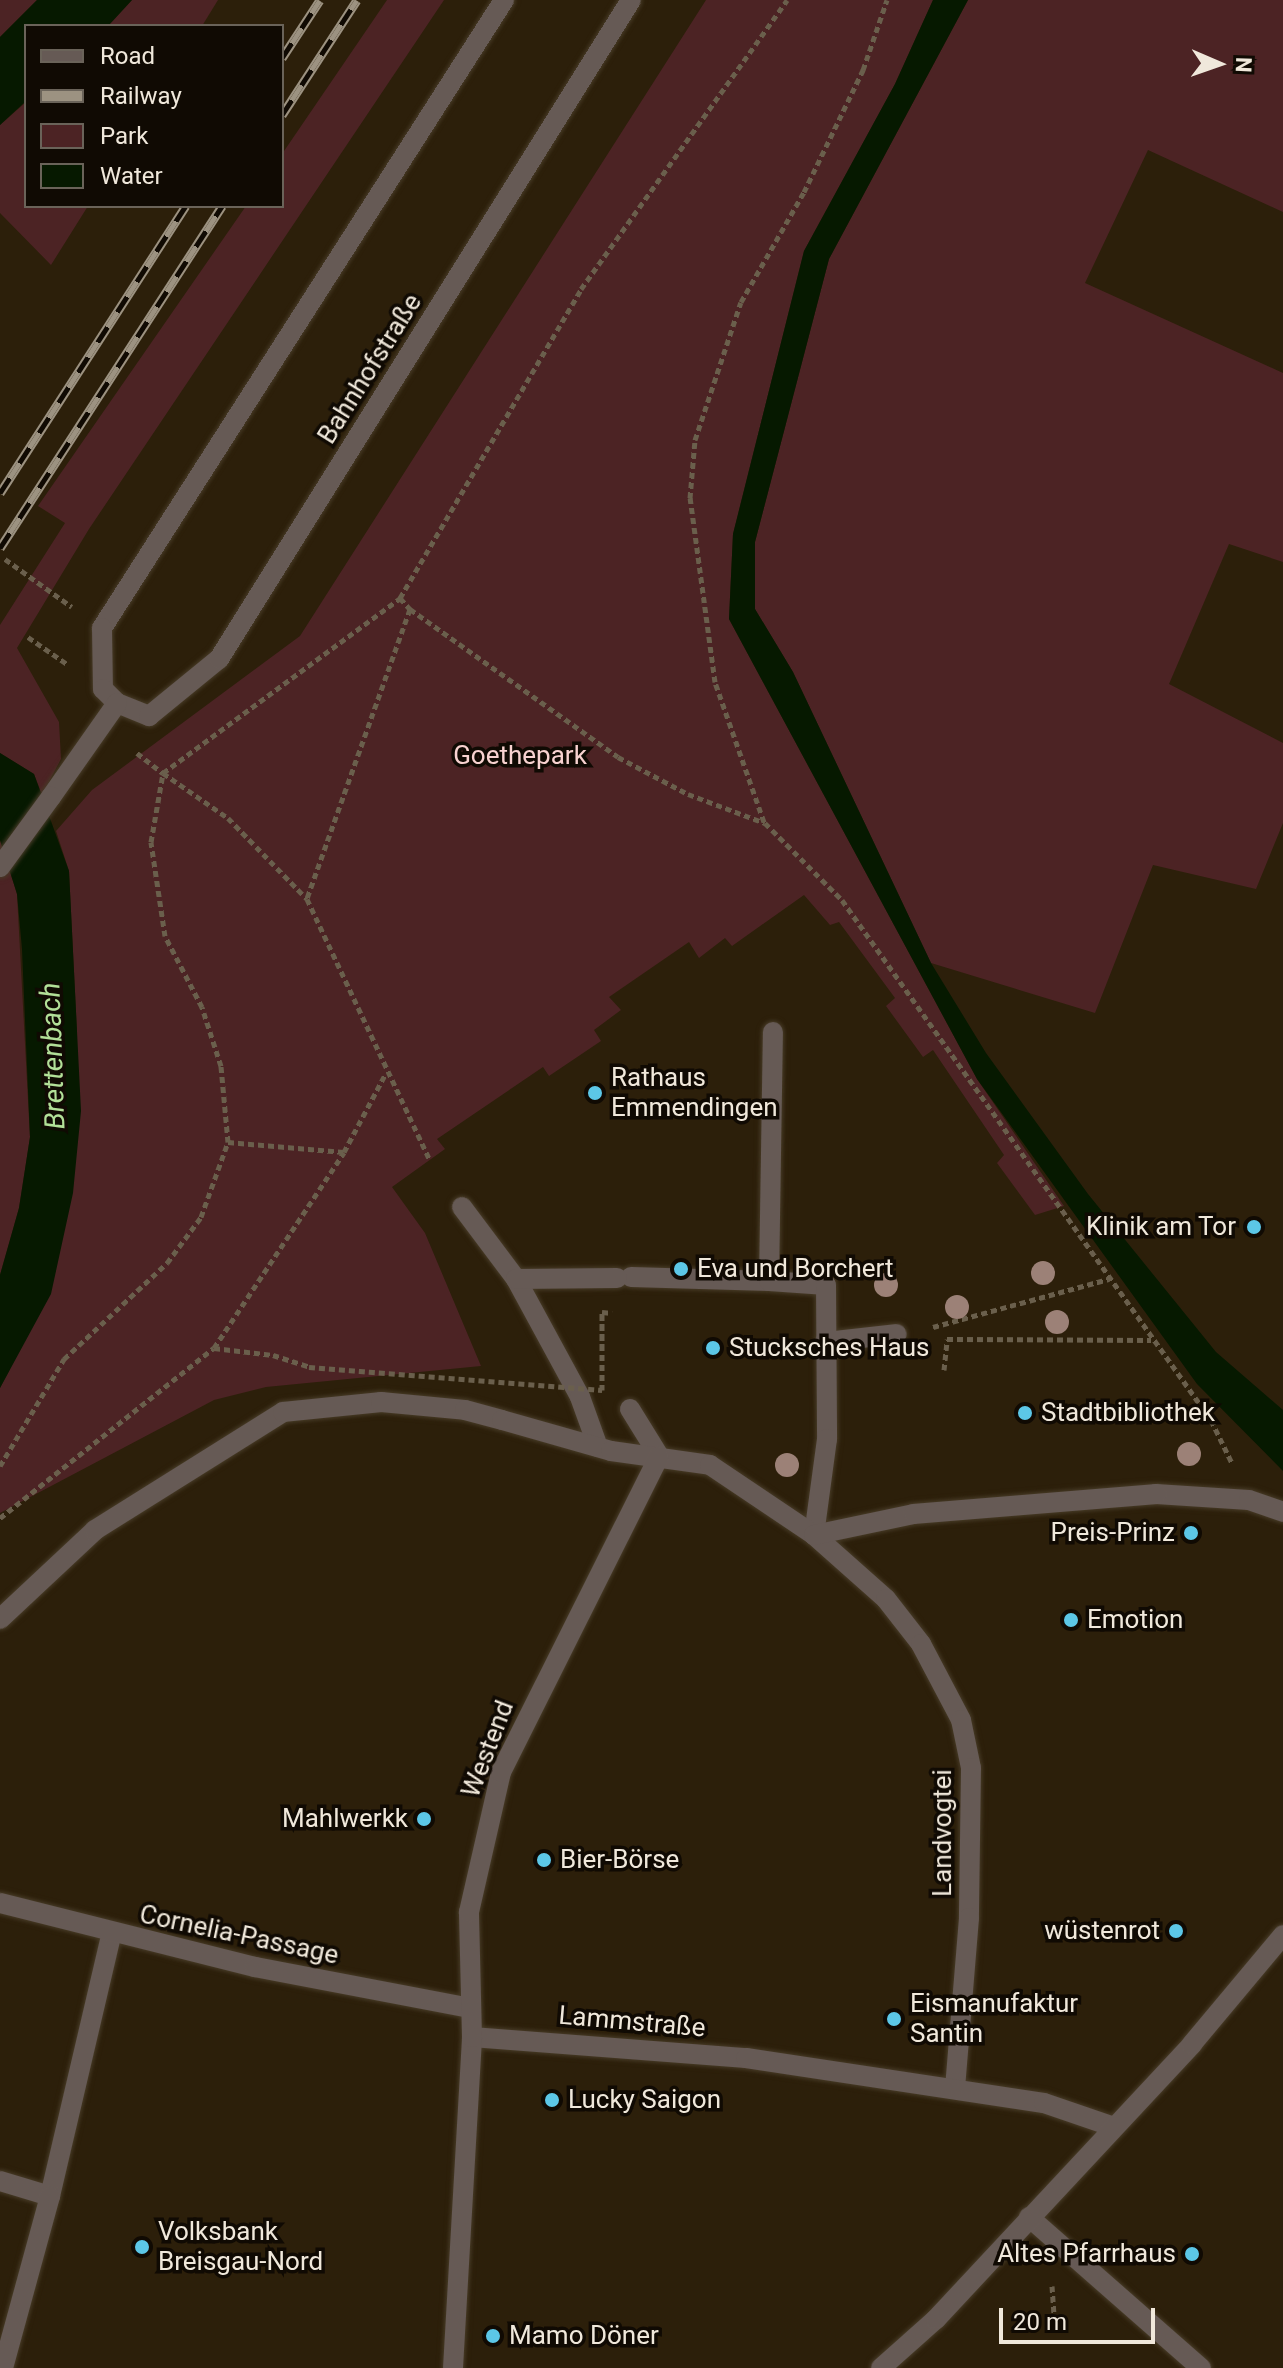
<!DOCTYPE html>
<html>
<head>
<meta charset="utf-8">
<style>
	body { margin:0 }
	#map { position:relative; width:1283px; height:2368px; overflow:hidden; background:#2c1f0a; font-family:Roboto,sans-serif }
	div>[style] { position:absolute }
	.green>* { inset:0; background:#4c2324 }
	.water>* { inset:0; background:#061900 }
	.path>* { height:5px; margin-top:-2.5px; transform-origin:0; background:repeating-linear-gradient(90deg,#6a5f4c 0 6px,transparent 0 10px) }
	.roads { filter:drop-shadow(0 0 2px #473b27) drop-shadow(0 0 2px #473b27) }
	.lane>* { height:20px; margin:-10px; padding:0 10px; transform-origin:10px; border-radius:10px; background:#665a55 }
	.street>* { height:20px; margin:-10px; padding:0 10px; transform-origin:10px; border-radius:10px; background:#665a55 }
	.rail>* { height:9px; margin-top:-4.5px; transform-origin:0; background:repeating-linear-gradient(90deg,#100a03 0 18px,#9c9281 0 36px); box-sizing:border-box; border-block:2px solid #9c9281 }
	.path-bridge>* { height:5px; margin-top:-2.5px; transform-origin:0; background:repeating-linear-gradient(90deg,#6a5f4c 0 6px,transparent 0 10px) }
	.trees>* { width:24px; height:24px; margin:-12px; border-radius:50%; background:#9c8177 }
	.dots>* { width:22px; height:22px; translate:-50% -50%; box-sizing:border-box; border:4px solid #100a03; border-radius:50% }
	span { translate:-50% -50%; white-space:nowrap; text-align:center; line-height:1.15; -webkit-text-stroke:7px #100a03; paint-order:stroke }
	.street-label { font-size:26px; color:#f0e8db }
	.park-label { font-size:26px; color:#f8d2d0 }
	.poi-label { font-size:26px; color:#f0e8db }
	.left { translate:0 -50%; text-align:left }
	.right { translate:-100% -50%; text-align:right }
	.water-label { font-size:28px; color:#b2e098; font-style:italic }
	.legend { position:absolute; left:24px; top:24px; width:260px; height:184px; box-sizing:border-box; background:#100a03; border:2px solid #6a6359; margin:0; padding:10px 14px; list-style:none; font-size:24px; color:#f0e8db }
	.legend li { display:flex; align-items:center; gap:16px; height:40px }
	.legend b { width:40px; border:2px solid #6a6359 }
	.north { position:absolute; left:1179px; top:24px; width:80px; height:80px; -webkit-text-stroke:6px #100a03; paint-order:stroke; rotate:92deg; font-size:22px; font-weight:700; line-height:32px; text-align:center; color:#f0e8db }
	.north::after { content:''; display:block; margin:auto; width:28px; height:36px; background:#f0e8db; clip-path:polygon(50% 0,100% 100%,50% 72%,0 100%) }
	.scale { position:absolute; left:999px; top:2308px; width:156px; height:36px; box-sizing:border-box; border:4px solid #f0e8db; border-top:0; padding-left:10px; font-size:24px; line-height:28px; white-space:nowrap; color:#f0e8db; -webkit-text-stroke:6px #100a03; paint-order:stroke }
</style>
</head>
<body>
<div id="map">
	<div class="green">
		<i style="clip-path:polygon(0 0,37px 0,0 37px)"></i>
		<i style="clip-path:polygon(132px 0,218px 0,202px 26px,108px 26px)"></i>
		<i style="clip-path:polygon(387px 0,444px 0,89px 529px,17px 648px,59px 722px,61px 759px,42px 795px,34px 774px,0 753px,0 625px,65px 523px,38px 506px,246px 206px,282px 206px,282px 154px)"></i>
		<i style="clip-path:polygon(706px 0,933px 0,895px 84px,804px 251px,733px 534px,729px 619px,977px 1079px,1064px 1206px,1035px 1215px,997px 1163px,1004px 1155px,933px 1050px,923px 1057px,886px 1006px,895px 998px,839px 922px,830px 925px,804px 895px,732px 946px,725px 938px,699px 958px,689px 942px,609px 997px,621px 1010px,594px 1030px,601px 1041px,549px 1076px,543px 1067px,437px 1139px,445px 1149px,392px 1187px,425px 1233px,481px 1366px,266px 1387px,214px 1400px,0 1513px,0 1388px,9px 1371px,77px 1033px,69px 871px,56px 831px,92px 790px,300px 636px)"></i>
		<i style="clip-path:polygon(968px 0,1283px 0,1283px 212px,1148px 150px,1085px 283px,1283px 373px,1283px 562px,1229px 544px,1169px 684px,1283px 743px,1283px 823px,1256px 889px,1153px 865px,1095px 1013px,931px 963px,793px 672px,755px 609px,755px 542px,829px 259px)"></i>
		<i style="clip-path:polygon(26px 102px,26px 206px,88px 206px,51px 265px,0 213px,0 125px)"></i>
		<i style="clip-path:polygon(0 840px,17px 894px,30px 1137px,19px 1208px,0 1275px)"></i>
	</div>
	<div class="water">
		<i style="clip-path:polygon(37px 0,132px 0,108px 26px,26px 26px,26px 101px,0 125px,0 37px)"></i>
		<i style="clip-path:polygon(933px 0,968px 0,829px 259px,755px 542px,755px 609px,793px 672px,931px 963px,986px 1053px,1088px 1194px,1216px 1352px,1283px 1410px,1283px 1471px,1197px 1384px,977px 1079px,729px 619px,733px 534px,804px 251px,895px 84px)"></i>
		<i style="clip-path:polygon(0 753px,34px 774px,69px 871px,81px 1111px,73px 1193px,51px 1294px,0 1388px,0 1275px,19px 1208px,30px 1137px,22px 949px,17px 894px,0 840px)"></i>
	</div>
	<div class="path">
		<i style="left:5px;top:559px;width:82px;rotate:35.6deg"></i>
		<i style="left:400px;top:598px;width:15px;rotate:48deg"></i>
		<i style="left:410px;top:609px;width:308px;rotate:109.6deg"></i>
		<i style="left:307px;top:899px;width:289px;rotate:64.8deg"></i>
		<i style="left:410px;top:609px;width:255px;rotate:35.4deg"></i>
		<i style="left:618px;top:757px;width:79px;rotate:27.9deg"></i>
		<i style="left:688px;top:794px;width:82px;rotate:20.6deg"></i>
		<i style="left:765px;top:823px;width:109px;rotate:45deg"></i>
		<i style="left:842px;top:900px;width:638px;rotate:54.64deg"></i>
		<i style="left:1211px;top:1420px;width:48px;rotate:64deg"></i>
		<i style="left:28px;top:637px;width:47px;rotate:34.7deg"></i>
		<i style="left:137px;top:753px;width:33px;rotate:38deg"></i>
		<i style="left:163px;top:773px;width:295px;rotate:-36.4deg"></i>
		<i style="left:400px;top:598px;width:358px;rotate:-59.6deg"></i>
		<i style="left:581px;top:289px;width:355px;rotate:-54.5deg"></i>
		<i style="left:764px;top:822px;width:148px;rotate:-109.3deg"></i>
		<i style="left:715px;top:682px;width:186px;rotate:-97.7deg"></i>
		<i style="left:690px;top:498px;width:58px;rotate:-85.1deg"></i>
		<i style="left:695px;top:440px;width:145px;rotate:-71.6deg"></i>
		<i style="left:741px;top:302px;width:127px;rotate:-60.2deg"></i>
		<i style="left:804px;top:192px;width:136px;rotate:-64.2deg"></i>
		<i style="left:863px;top:70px;width:74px;rotate:-71.1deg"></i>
		<i style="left:228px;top:1142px;width:116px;rotate:4.9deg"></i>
		<i style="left:933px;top:1327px;width:182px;rotate:-15.3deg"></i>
		<i style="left:214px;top:1348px;width:59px;rotate:6.8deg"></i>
		<i style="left:273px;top:1355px;width:38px;rotate:18deg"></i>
		<i style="left:944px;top:1370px;width:31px;rotate:-84deg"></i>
		<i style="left:947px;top:1339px;width:204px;rotate:0.3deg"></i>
		<i style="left:0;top:1466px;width:125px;rotate:-59.1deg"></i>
		<i style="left:64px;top:1359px;width:141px;rotate:-43deg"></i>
		<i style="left:167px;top:1263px;width:57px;rotate:-53.5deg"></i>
		<i style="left:201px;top:1217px;width:80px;rotate:-70.2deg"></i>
		<i style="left:228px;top:1142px;width:76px;rotate:-95.3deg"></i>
		<i style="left:221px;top:1066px;width:62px;rotate:-107.9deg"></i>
		<i style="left:202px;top:1007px;width:80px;rotate:-117.5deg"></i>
		<i style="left:165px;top:936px;width:95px;rotate:-98.5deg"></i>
		<i style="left:151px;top:842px;width:70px;rotate:-80.1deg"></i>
		<i style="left:163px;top:773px;width:79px;rotate:34.7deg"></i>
		<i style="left:228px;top:818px;width:113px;rotate:45.7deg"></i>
		<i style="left:0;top:1518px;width:273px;rotate:-38.5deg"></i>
		<i style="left:214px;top:1348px;width:235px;rotate:-56.4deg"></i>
		<i style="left:344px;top:1152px;width:89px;rotate:-62deg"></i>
		<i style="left:1052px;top:2286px;width:39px;rotate:86deg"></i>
	</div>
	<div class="roads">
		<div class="lane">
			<i style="left:504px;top:0;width:746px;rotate:122.62deg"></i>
			<i style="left:102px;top:628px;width:61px;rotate:89.1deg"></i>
			<i style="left:103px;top:689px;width:20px;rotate:45deg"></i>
			<i style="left:117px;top:703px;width:35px;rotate:22deg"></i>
			<i style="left:149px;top:716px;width:90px;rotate:-39.2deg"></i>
			<i style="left:219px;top:659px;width:777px;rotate:-57.99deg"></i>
			<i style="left:51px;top:797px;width:115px;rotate:-54.9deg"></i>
			<i style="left:1156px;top:1494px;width:93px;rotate:3.7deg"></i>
			<i style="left:1249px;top:1500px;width:36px;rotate:19deg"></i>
			<i style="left:0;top:1619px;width:130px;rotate:-43.1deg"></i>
			<i style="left:95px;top:1530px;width:222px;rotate:-32.1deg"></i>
			<i style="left:283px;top:1412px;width:99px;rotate:-5.8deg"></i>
			<i style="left:381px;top:1402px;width:84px;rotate:5.4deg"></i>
			<i style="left:465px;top:1410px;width:38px;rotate:15deg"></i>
			<i style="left:0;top:2181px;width:52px;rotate:16.7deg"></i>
			<i style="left:50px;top:2196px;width:268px;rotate:-76.8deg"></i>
		</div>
		<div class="street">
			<i style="left:0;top:867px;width:87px;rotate:-53.9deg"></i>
			<i style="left:462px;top:1207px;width:90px;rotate:53.1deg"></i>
			<i style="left:516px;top:1279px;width:134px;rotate:61.5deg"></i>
			<i style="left:580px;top:1397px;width:53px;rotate:70.2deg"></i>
			<i style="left:631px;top:1277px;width:138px;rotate:1.7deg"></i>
			<i style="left:769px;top:1281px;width:249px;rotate:-89.1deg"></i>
			<i style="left:516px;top:1279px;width:101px;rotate:-0.6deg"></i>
			<i style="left:769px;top:1281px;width:57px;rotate:4deg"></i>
			<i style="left:826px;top:1285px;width:154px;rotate:89.6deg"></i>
			<i style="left:827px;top:1439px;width:97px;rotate:97.7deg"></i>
			<i style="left:825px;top:1342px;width:72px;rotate:-6.3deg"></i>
			<i style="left:630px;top:1409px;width:55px;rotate:58.3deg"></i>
			<i style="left:502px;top:1420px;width:113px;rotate:15.9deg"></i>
			<i style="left:611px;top:1451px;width:100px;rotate:8deg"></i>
			<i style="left:710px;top:1465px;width:125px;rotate:33.9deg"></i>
			<i style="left:814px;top:1535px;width:96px;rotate:41.6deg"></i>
			<i style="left:886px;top:1599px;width:57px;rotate:52.1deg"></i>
			<i style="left:921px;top:1644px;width:86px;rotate:62.2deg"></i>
			<i style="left:961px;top:1720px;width:49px;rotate:78.2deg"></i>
			<i style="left:971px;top:1768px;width:150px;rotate:90.8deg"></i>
			<i style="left:969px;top:1918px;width:171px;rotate:94.7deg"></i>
			<i style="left:814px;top:1535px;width:102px;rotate:-11.9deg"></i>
			<i style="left:914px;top:1514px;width:243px;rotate:-4.7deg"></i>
			<i style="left:0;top:1903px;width:263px;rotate:14.1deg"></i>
			<i style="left:255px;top:1967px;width:219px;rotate:10.8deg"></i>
			<i style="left:472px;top:2037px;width:275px;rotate:4.4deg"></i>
			<i style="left:746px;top:2058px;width:301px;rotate:8.6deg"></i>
			<i style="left:1044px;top:2103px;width:71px;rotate:18.9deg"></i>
			<i style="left:1029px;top:2217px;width:229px;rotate:41.3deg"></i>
			<i style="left:3px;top:2368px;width:178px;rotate:-74.7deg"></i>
			<i style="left:453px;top:2368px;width:332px;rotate:-86.7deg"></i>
			<i style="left:472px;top:2037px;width:125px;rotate:-91.4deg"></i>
			<i style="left:469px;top:1912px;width:144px;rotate:-77.1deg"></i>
			<i style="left:501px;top:1772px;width:353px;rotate:-63.4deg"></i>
			<i style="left:881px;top:2368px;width:74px;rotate:-41.7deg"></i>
			<i style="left:936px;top:2319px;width:376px;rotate:-47deg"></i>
			<i style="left:1192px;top:2044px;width:142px;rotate:-50.1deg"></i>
		</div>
	</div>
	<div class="rail">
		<i style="left:282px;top:58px;width:69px;rotate:-56.8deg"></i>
		<i style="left:282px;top:115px;width:137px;rotate:-56.9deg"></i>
		<i style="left:0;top:493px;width:342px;rotate:-57.1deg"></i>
		<i style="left:0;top:548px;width:408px;rotate:-57deg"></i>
	</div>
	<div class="path-bridge">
		<i style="left:309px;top:1367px;width:294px;rotate:4.5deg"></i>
		<i style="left:602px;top:1390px;width:78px;rotate:-90deg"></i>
		<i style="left:602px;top:1312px;width:10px;rotate:6deg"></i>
	</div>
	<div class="trees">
		<i style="left:1043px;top:1273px"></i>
		<i style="left:886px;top:1285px"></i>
		<i style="left:957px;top:1307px"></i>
		<i style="left:1057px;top:1322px"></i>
		<i style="left:1189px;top:1454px"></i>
		<i style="left:787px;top:1465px"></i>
	</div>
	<div class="dots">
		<i style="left:595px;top:1093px;background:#5cc7e7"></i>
		<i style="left:1254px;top:1227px;background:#5cc7e7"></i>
		<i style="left:681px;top:1269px;background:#5cc7e7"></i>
		<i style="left:713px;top:1348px;background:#5cc7e7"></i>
		<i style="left:1025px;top:1413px;background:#5cc7e7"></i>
		<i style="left:1191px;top:1533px;background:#5cc7e7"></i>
		<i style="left:1071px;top:1620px;background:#5cc7e7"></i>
		<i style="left:424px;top:1819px;background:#5cc7e7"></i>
		<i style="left:544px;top:1860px;background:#5cc7e7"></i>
		<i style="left:1176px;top:1931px;background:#5cc7e7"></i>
		<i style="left:894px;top:2019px;background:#5cc7e7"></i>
		<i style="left:552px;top:2100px;background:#5cc7e7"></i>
		<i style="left:142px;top:2247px;background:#5cc7e7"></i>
		<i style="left:1192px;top:2254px;background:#5cc7e7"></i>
		<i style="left:493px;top:2336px;background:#5cc7e7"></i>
	</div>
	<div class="street-label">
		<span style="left:370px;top:369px;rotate:-58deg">Bahnhofstraße</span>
		<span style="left:488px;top:1749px;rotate:-69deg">Westend</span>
		<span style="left:943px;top:1833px;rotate:-90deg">Landvogtei</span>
		<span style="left:239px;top:1935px;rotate:12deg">Cornelia-Passage</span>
		<span style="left:632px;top:2022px;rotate:5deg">Lammstraße</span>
	</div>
	<div class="park-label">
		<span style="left:520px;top:756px">Goethepark</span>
	</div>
	<div class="poi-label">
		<span class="left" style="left:611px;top:1093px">Rathaus<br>Emmendingen</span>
		<span class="right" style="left:1236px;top:1227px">Klinik am Tor</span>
		<span class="left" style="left:697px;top:1269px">Eva und Borchert</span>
		<span class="left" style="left:729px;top:1348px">Stucksches Haus</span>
		<span class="left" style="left:1041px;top:1413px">Stadtbibliothek</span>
		<span class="right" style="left:1175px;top:1533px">Preis-Prinz</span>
		<span class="left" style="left:1087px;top:1620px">Emotion</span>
		<span class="right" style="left:408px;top:1819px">Mahlwerkk</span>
		<span class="left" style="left:560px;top:1860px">Bier-Börse</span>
		<span class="right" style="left:1160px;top:1931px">wüstenrot</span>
		<span class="left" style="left:910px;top:2019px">Eismanufaktur<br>Santin</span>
		<span class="left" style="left:568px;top:2100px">Lucky Saigon</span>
		<span class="left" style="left:158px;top:2247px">Volksbank<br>Breisgau-Nord</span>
		<span class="right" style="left:1176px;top:2254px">Altes Pfarrhaus</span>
		<span class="left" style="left:509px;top:2336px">Mamo Döner</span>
	</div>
	<div class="water-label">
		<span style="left:53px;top:1056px;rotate:-92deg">Brettenbach</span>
	</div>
	<ul class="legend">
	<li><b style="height:10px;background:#665a55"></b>Road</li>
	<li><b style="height:10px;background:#9c9281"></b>Railway</li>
	<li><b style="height:22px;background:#4c2324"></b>Park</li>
	<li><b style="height:22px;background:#061900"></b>Water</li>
	</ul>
	<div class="north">N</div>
	<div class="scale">20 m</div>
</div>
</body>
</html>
